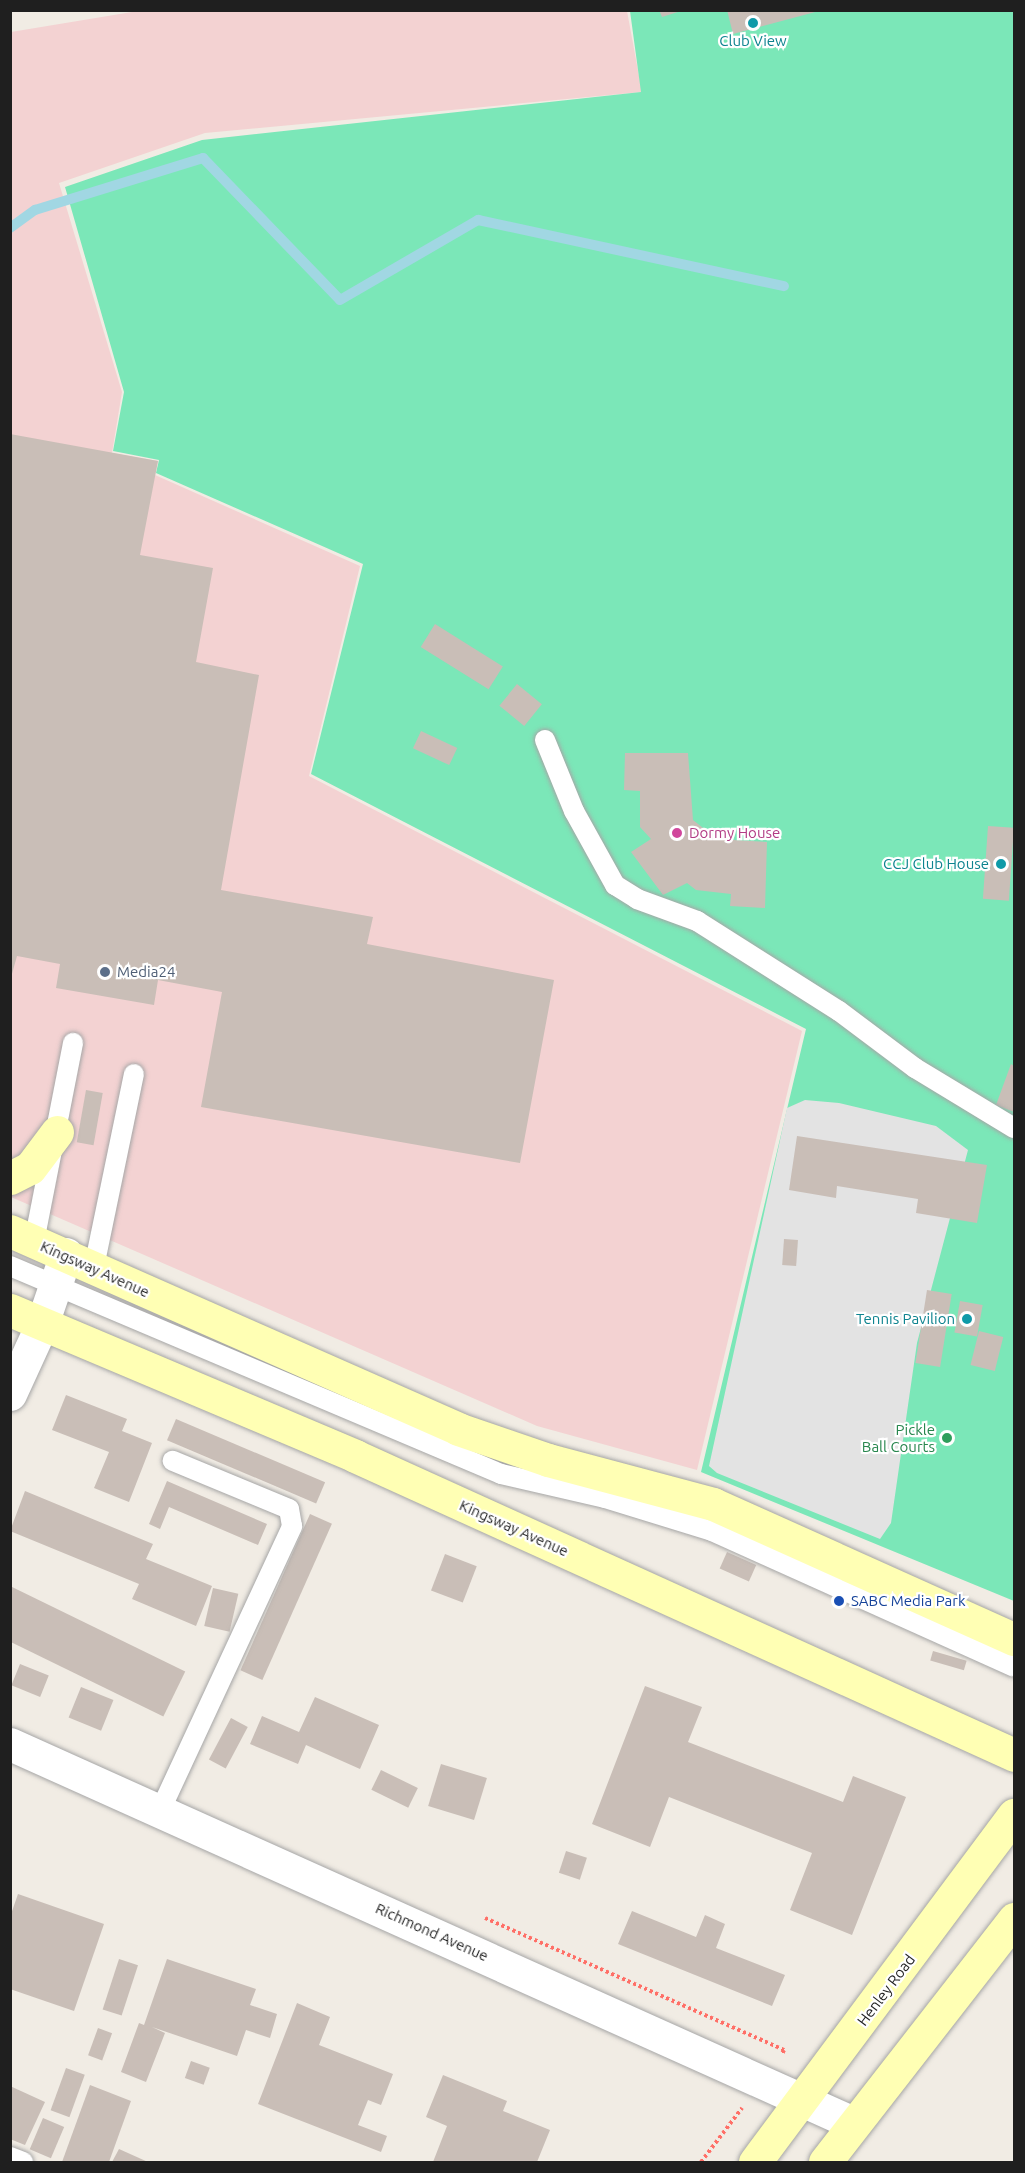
<!DOCTYPE html>
<html>
<head>
<meta charset="utf-8">
<style>
	body { margin:0 }
	#map { position:relative; width:1025px; height:2173px; overflow:hidden; background:#f1ece4; font-family:Ubuntu,sans-serif }
	div>[style] { position:absolute }
	.commercial>* { inset:0; background:#f3d2d2 }
	.pitch>* { inset:0; background:#7be7b8 }
	.parking>* { inset:0; background:#e3e3e3 }
	.stream>* { height:10px; margin:-5px; padding:0 5px; transform-origin:5px; border-radius:5px; background:#a1d7e3 }
	.building>* { inset:0; background:#c9beb7; transform-origin:0 0 }
	.path>* { height:4px; margin-top:-2px; transform-origin:0; background:repeating-linear-gradient(90deg,#ff6f67 0 3px,transparent 0 6px) }
	.roads { filter:drop-shadow(0 0 2px #a6a6a6) drop-shadow(0 0 2px #a6a6a6) }
	.lane>* { height:20px; margin:-10px; padding:0 10px; transform-origin:10px; border-radius:10px; background:#fff }
	.street>* { height:33px; margin:-16.5px; padding:0 16.5px; transform-origin:16.5px; border-radius:16.5px; background:#fff }
	.secondary>* { height:33px; margin:-16.5px; padding:0 16.5px; transform-origin:16.5px; border-radius:16.5px; background:#ffffb4 }
	.dots>* { width:16px; height:16px; translate:-50% -50%; box-sizing:border-box; border:3px solid #fff; border-radius:50% }
	span { translate:-50% -50%; white-space:nowrap; text-align:center; line-height:1.15; -webkit-text-stroke:4.5px #fff; paint-order:stroke }
	.culture-label { font-size:15px; color:#0d838f }
	.right { translate:-100% -50%; text-align:right }
	.hotel-label { font-size:15px; color:#b23c85 }
	.left { translate:0 -50%; text-align:left }
	.service-label { font-size:15px; color:#4e5e75 }
	.street-label { font-size:15px; color:#1f1f1f }
	.leisure-label { font-size:15px; color:#27864d }
	.transit-label { font-size:15px; color:#164399 }
	.frame { position:absolute; inset:0; border:12px solid #1f1f1f; pointer-events:none }
</style>
</head>
<body>
<div id="map">
	<div class="commercial">
		<i style="clip-path:polygon(144px 10px,627px 11px,642px 92px,205px 133px,59px 183px,122px 392px,112px 453px,158px 461px,155px 475px,360px 566px,309px 776px,802px 1031px,697px 1470px,537px 1426px,11px 1197px,11px 32px)"></i>
	</div>
	<div class="pitch">
		<i style="clip-path:polygon(630px 11px,1014px 11px,1014px 1601px,701px 1472px,806px 1029px,311px 774px,363px 564px,156px 473px,159px 460px,113px 451px,124px 392px,65px 187px,202px 140px,641px 92px)"></i>
	</div>
	<div class="parking">
		<i style="clip-path:polygon(805px 1100px,839px 1103px,936px 1126px,968px 1150px,917px 1343px,891px 1523px,880px 1539px,717px 1473px,709px 1466px,787px 1108px)"></i>
	</div>
	<div class="stream">
		<i style="left:10px;top:228px;width:31px;rotate:-36deg"></i>
		<i style="left:35px;top:210px;width:176px;rotate:-17.2deg"></i>
		<i style="left:203px;top:158px;width:197px;rotate:46deg"></i>
		<i style="left:340px;top:300px;width:160px;rotate:-30.1deg"></i>
		<i style="left:478px;top:220px;width:313px;rotate:12.2deg"></i>
	</div>
	<div class="building">
		<i style="clip-path:polygon(659px 10px,681px 10px,681px 11px,662px 17px)"></i>
		<i style="clip-path:polygon(727px 10px,819px 10px,819px 11px,733px 34px)"></i>
		<i style="clip-path:polygon(10px 434px,158px 461px,140px 555px,213px 568px,196px 662px,259px 675px,221px 890px,373px 917px,367px 944px,554px 980px,520px 1163px,201px 1107px,222px 992px,158px 980px,154px 1005px,56px 988px,60px 964px,17px 956px,10px 981px)"></i>
		<i style="left:435px;top:624px;width:80px;height:27px;rotate:32deg"></i>
		<i style="left:517px;top:684px;width:32px;height:28px;rotate:39deg"></i>
		<i style="left:421px;top:731px;width:40px;height:19px;rotate:25deg"></i>
		<i style="clip-path:polygon(625px 753px,688px 753px,693px 820px,717px 839px,767px 842px,765px 908px,730px 906px,731px 894px,696px 890px,687px 883px,663px 895px,631px 852px,651px 839px,640px 827px,640px 791px,624px 790px)"></i>
		<i style="left:988px;top:826px;width:26px;height:73px;rotate:4deg"></i>
		<i style="clip-path:polygon(1011px 1064px,1014px 1066px,1014px 1112px,996px 1105px)"></i>
		<i style="left:86px;top:1090px;width:17px;height:53px;rotate:10deg"></i>
		<i style="clip-path:polygon(797px 1136px,987px 1165px,977px 1223px,916px 1213px,918px 1199px,837px 1186px,836px 1198px,789px 1190px)"></i>
		<i style="left:784px;top:1239px;width:14px;height:26px;rotate:4deg"></i>
		<i style="left:927px;top:1290px;width:25px;height:74px;rotate:9deg"></i>
		<i style="left:960px;top:1301px;width:23px;height:32px;rotate:10deg"></i>
		<i style="left:979px;top:1331px;width:25px;height:35px;rotate:14deg"></i>
		<i style="clip-path:polygon(66px 1395px,127px 1419px,122px 1431px,152px 1443px,129px 1502px,94px 1488px,109px 1452px,52px 1430px)"></i>
		<i style="left:176px;top:1419px;width:162px;height:23px;rotate:23deg"></i>
		<i style="clip-path:polygon(167px 1481px,267px 1524px,258px 1545px,169px 1507px,160px 1529px,149px 1524px)"></i>
		<i style="clip-path:polygon(25px 1491px,153px 1544px,146px 1559px,212px 1586px,196px 1626px,132px 1599px,139px 1584px,10px 1531px)"></i>
		<i style="left:310px;top:1514px;width:24px;height:171px;rotate:24deg"></i>
		<i style="left:727px;top:1552px;width:32px;height:18px;rotate:24deg"></i>
		<i style="left:445px;top:1554px;width:34px;height:39px;rotate:21deg"></i>
		<i style="left:10px;top:1586px;width:195px;height:50px;rotate:26deg"></i>
		<i style="left:213px;top:1588px;width:26px;height:39px;rotate:13deg"></i>
		<i style="left:933px;top:1651px;width:35px;height:10px;rotate:16deg"></i>
		<i style="left:20px;top:1664px;width:31px;height:23px;rotate:22deg"></i>
		<i style="clip-path:polygon(645px 1686px,702px 1707px,688px 1742px,843px 1802px,853px 1776px,906px 1797px,852px 1935px,790px 1910px,812px 1853px,669px 1797px,650px 1847px,592px 1824px)"></i>
		<i style="left:81px;top:1687px;width:35px;height:33px;rotate:22deg"></i>
		<i style="clip-path:polygon(315px 1697px,379px 1725px,360px 1769px,306px 1745px,298px 1764px,250px 1744px,262px 1716px,299px 1732px)"></i>
		<i style="left:231px;top:1718px;width:19px;height:47px;rotate:28deg"></i>
		<i style="left:441px;top:1764px;width:48px;height:44px;rotate:17deg"></i>
		<i style="left:381px;top:1770px;width:41px;height:22px;rotate:26deg"></i>
		<i style="left:566px;top:1851px;width:22px;height:23px;rotate:18deg"></i>
		<i style="clip-path:polygon(18px 1894px,104px 1924px,74px 2011px,10px 1989px,10px 1917px)"></i>
		<i style="clip-path:polygon(632px 1911px,696px 1937px,705px 1915px,725px 1924px,716px 1948px,785px 1975px,772px 2006px,618px 1944px)"></i>
		<i style="left:119px;top:1959px;width:20px;height:53px;rotate:18deg"></i>
		<i style="clip-path:polygon(167px 1959px,256px 1989px,250px 2005px,277px 2014px,270px 2038px,246px 2030px,237px 2056px,152px 2027px,165px 2033px,146px 2082px,121px 2072px,139px 2023px,144px 2025px)"></i>
		<i style="clip-path:polygon(297px 2003px,330px 2017px,319px 2045px,393px 2074px,381px 2105px,368px 2100px,358px 2125px,387px 2136px,381px 2152px,258px 2104px)"></i>
		<i style="left:98px;top:2028px;width:15px;height:29px;rotate:20deg"></i>
		<i style="left:191px;top:2061px;width:20px;height:18px;rotate:20deg"></i>
		<i style="left:66px;top:2068px;width:20px;height:45px;rotate:20deg"></i>
		<i style="clip-path:polygon(443px 2075px,507px 2101px,503px 2111px,550px 2130px,537px 2162px,433px 2162px,447px 2126px,426px 2117px)"></i>
		<i style="clip-path:polygon(90px 2085px,131px 2101px,109px 2162px,62px 2162px)"></i>
		<i style="clip-path:polygon(10px 2086px,45px 2102px,25px 2145px,10px 2139px)"></i>
		<i style="left:43px;top:2118px;width:23px;height:34px;rotate:23deg"></i>
		<i style="clip-path:polygon(119px 2149px,148px 2162px,112px 2162px)"></i>
	</div>
	<div class="path">
		<i style="left:485px;top:1918px;width:327px;rotate:23.8deg"></i>
		<i style="left:784px;top:2050px;width:4px;rotate:117deg"></i>
		<i style="left:701px;top:2162px;width:68px;rotate:-52.8deg"></i>
	</div>
	<div class="roads">
		<div class="lane">
			<i style="left:545px;top:740px;width:77px;rotate:67.8deg"></i>
			<i style="left:574px;top:811px;width:85px;rotate:61deg"></i>
			<i style="left:615px;top:885px;width:26px;rotate:32deg"></i>
			<i style="left:637px;top:899px;width:64px;rotate:20.1deg"></i>
			<i style="left:697px;top:921px;width:168px;rotate:32.4deg"></i>
			<i style="left:839px;top:1011px;width:95px;rotate:36.9deg"></i>
			<i style="left:915px;top:1068px;width:116px;rotate:31.2deg"></i>
			<i style="left:34px;top:1242px;width:203px;rotate:-78.9deg"></i>
			<i style="left:10px;top:1266px;width:533px;rotate:22.96deg"></i>
			<i style="left:501px;top:1474px;width:107px;rotate:13deg"></i>
			<i style="left:605px;top:1498px;width:112px;rotate:17.1deg"></i>
			<i style="left:712px;top:1531px;width:331px;rotate:24.2deg"></i>
			<i style="left:94px;top:1267px;width:197px;rotate:-78.3deg"></i>
			<i style="left:160px;top:1811px;width:314px;rotate:-65.1deg"></i>
			<i style="left:292px;top:1526px;width:17px;rotate:-100deg"></i>
			<i style="left:289px;top:1509px;width:126px;rotate:-157.5deg"></i>
			<i style="left:10px;top:2157px;width:14px;rotate:21deg"></i>
		</div>
		<div class="street">
			<i style="left:10px;top:1394px;width:77px;rotate:-65.4deg"></i>
			<i style="left:42px;top:1324px;width:74px;rotate:-71.1deg"></i>
			<i style="left:10px;top:1744px;width:924px;rotate:24.21deg"></i>
		</div>
		<div class="secondary">
			<i style="left:10px;top:1178px;width:22px;rotate:-27deg"></i>
			<i style="left:30px;top:1168px;width:45px;rotate:-53.1deg"></i>
			<i style="left:10px;top:1231px;width:490px;rotate:23.8deg"></i>
			<i style="left:458px;top:1429px;width:95px;rotate:19deg"></i>
			<i style="left:548px;top:1460px;width:171px;rotate:14.9deg"></i>
			<i style="left:713px;top:1504px;width:330px;rotate:24.2deg"></i>
			<i style="left:10px;top:1310px;width:375px;rotate:22.9deg"></i>
			<i style="left:355px;top:1456px;width:724px;rotate:24.4deg"></i>
			<i style="left:755px;top:2162px;width:433px;rotate:-53.3deg"></i>
			<i style="left:825px;top:2162px;width:308px;rotate:-52.1deg"></i>
		</div>
	</div>
	<div class="dots">
		<i style="left:753px;top:23px;background:#0f9aa8"></i>
		<i style="left:677px;top:833px;background:#d1479c"></i>
		<i style="left:1001px;top:864px;background:#0f9aa8"></i>
		<i style="left:105px;top:972px;background:#5c6f8a"></i>
		<i style="left:967px;top:1319px;background:#0f9aa8"></i>
		<i style="left:947px;top:1438px;background:#2e9e5b"></i>
		<i style="left:839px;top:1601px;background:#1a4fb4"></i>
	</div>
	<div class="culture-label">
		<span style="left:753px;top:41px">Club View</span>
		<span class="right" style="left:989px;top:864px">CCJ Club House</span>
		<span class="right" style="left:955px;top:1319px">Tennis Pavilion</span>
	</div>
	<div class="hotel-label">
		<span class="left" style="left:689px;top:833px">Dormy House</span>
	</div>
	<div class="service-label">
		<span class="left" style="left:117px;top:972px">Media24</span>
	</div>
	<div class="street-label">
		<span style="left:95px;top:1269px;rotate:24deg">Kingsway Avenue</span>
		<span style="left:514px;top:1528px;rotate:24deg">Kingsway Avenue</span>
		<span style="left:432px;top:1932px;rotate:24deg">Richmond Avenue</span>
		<span style="left:886px;top:1990px;rotate:-53deg">Henley Road</span>
	</div>
	<div class="leisure-label">
		<span class="right" style="left:935px;top:1438px">Pickle<br>Ball Courts</span>
	</div>
	<div class="transit-label">
		<span class="left" style="left:851px;top:1601px">SABC Media Park</span>
	</div>
	<div class="frame"></div>
</div>
</body>
</html>
